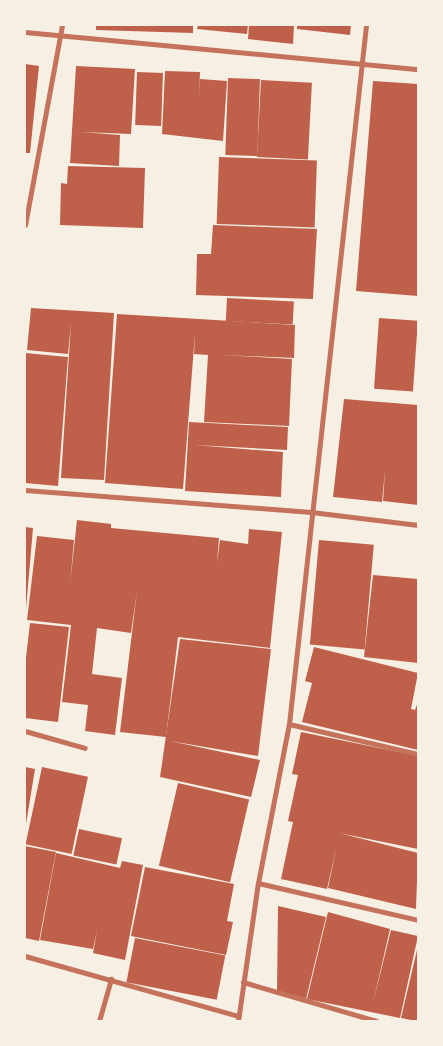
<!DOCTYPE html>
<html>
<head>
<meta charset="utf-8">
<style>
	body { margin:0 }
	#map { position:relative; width:443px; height:1046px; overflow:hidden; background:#f6efe4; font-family:"Alegreya Sans",sans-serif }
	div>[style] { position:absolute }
	.building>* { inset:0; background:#bf614a; transform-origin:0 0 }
	.minor>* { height:5px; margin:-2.5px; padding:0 2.5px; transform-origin:2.5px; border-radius:2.5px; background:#c5725c }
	span { translate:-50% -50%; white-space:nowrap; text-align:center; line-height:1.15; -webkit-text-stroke:5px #f6efe4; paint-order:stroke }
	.frame { position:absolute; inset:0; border:26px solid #f6efe4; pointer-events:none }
</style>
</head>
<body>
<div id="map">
	<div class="building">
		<i style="clip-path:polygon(96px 25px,193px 25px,193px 33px,96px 30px)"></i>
		<i style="clip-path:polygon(198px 25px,248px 25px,247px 34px,197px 29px)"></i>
		<i style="clip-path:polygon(249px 25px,294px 25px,293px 44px,248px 39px)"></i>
		<i style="clip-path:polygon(297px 25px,351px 25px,350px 35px,297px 29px)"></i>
		<i style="clip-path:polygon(25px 64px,39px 66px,30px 153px,25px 153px)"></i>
		<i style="clip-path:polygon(76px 66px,135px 69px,131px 134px,81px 132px,120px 135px,119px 166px,70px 163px)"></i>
		<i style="clip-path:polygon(165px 71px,200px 72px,199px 97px,200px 79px,227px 81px,223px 141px,162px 134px)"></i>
		<i style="left:137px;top:72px;width:26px;height:53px;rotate:2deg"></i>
		<i style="left:228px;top:78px;width:32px;height:77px;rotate:2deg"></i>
		<i style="left:261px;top:80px;width:51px;height:77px;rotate:3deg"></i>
		<i style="clip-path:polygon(373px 81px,418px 84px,418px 296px,356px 291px)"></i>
		<i style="left:219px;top:157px;width:98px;height:67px;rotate:2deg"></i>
		<i style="clip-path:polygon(68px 166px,145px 168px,143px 228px,60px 225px,61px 183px,67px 184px)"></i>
		<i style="clip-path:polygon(213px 225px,317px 229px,313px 299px,196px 295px,197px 254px,211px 254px)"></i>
		<i style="left:227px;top:298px;width:67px;height:23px;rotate:3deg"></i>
		<i style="clip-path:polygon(31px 308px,114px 313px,104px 480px,61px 478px,71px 323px,68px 354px,27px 350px)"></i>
		<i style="clip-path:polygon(117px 314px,295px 325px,294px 358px,221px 355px,292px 359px,289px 426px,204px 422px,208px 355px,194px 354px,195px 333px,183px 489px,105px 483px)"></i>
		<i style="left:379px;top:318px;width:39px;height:71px;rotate:4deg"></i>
		<i style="clip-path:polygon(25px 353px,68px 357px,58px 486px,25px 483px)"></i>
		<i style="clip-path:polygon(344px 399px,418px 405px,418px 505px,383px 501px,385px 470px,382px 502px,333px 497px)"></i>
		<i style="clip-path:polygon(189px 422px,288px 427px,287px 450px,194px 445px,283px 452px,281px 497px,185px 491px)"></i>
		<i style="clip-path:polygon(77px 520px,111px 524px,111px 528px,219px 538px,217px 563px,220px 540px,248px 544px,249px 529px,282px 532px,270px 648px,178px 637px,166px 737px,120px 732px,137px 591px,131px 633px,97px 628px,92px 674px,122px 678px,115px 735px,85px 731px,88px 705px,62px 702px,71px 625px,27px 620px,37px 536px,74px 540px,70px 584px)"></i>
		<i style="clip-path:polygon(25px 527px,33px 528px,26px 609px,25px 609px)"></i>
		<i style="left:319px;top:540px;width:55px;height:105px;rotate:5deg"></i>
		<i style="clip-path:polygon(373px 575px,418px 579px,418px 663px,364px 657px)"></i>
		<i style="clip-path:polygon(30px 623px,69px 627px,58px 722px,25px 718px,25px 666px)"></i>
		<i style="clip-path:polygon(180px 639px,271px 649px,258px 756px,170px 741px,260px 760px,251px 797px,160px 777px)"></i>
		<i style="clip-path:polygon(314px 647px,418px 673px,411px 709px,415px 710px,418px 702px,418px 750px,302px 722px,312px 683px,305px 681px)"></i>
		<i style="clip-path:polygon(301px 732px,418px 756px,418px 801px,410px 800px,418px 801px,418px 849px,339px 833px,418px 853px,416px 909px,328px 888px,337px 845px,327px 889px,281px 879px,293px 822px,288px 821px,298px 775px,292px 774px)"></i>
		<i style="clip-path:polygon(25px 767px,35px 769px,26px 824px,25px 824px)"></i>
		<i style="left:42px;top:767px;width:47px;height:79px;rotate:12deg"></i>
		<i style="left:178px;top:783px;width:73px;height:85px;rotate:13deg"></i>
		<i style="left:79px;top:829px;width:44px;height:27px;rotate:12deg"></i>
		<i style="clip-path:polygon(25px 846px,56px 852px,39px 941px,25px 938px)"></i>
		<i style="clip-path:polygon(56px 853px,120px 868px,122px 861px,143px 865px,125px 960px,93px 953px,97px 930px,93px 949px,40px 940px)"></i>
		<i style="clip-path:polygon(145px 867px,234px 884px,227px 921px,233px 922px,226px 955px,131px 936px)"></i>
		<i style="clip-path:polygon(278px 906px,326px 917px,306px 999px,277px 992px)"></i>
		<i style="clip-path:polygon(328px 912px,390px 929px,373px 1003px,391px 930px,418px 936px,400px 1018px,307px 999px)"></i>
		<i style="left:135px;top:938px;width:92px;height:45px;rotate:11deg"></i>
		<i style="clip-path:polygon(417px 950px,418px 1021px,416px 1021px,401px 1018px)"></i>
	</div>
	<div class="minor">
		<i style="left:25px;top:32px;width:395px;rotate:5.4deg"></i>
		<i style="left:25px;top:225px;width:203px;rotate:-79.5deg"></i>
		<i style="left:25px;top:490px;width:287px;rotate:4.4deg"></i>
		<i style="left:311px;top:512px;width:108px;rotate:6.9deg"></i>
		<i style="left:289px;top:724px;width:132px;rotate:13.1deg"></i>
		<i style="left:25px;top:731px;width:62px;rotate:15.8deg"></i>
		<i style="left:258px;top:883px;width:164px;rotate:13deg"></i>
		<i style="left:25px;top:956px;width:221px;rotate:15.7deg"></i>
		<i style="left:243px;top:982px;width:139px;rotate:16.3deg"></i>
		<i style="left:99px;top:1021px;width:44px;rotate:-74.1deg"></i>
		<i style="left:238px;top:1021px;width:139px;rotate:-81.8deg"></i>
		<i style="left:258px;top:883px;width:162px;rotate:-79deg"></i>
		<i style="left:289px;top:724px;width:703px;rotate:-83.71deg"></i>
	</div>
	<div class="frame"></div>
</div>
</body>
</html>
